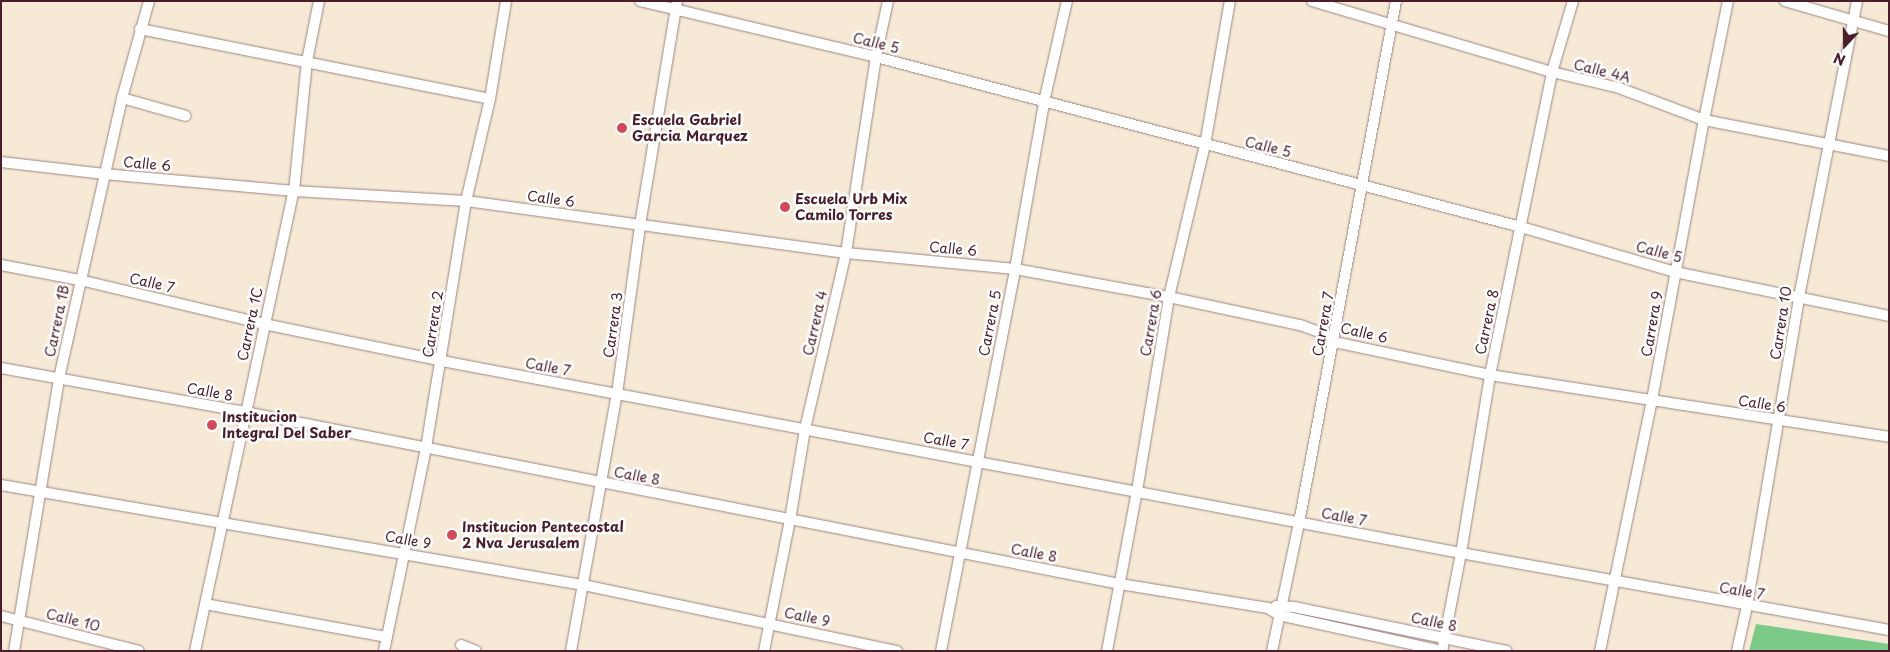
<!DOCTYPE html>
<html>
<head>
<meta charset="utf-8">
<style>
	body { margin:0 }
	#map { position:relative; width:1890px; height:652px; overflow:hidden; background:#f6ead7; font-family:"Playpen Sans",sans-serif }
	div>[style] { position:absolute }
	.green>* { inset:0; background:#7dc987 }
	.roads { filter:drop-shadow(0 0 1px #a08481) drop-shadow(0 0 1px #a08481) }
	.minor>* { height:10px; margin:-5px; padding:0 5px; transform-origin:5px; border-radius:5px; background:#fff }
	.dots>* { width:14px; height:14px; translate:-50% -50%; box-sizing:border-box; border:2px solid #fff; border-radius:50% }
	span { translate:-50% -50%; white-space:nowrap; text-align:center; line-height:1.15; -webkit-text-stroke:5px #fff; paint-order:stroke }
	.street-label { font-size:14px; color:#4a1f2b }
	.poi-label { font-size:14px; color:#4a1f2b; font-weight:700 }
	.left { translate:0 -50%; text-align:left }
	.frame { position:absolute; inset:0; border:2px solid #4a1f2b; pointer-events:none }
	.north { position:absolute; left:1820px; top:20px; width:50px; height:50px; -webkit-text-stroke:4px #fff; paint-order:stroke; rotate:201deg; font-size:14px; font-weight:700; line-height:20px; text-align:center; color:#4a1f2b }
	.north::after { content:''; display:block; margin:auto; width:18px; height:22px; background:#4a1f2b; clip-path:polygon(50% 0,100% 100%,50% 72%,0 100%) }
</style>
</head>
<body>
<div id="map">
	<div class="green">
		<i style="clip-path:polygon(1756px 624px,1889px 644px,1889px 651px,1749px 651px)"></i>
	</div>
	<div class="roads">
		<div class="minor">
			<i style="left:640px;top:1px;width:243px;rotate:13.3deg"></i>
			<i style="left:876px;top:57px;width:667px;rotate:14.77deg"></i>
			<i style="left:1521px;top:227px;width:160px;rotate:16.3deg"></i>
			<i style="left:1675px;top:272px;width:218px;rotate:11.6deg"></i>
			<i style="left:1312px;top:1px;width:250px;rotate:16.5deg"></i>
			<i style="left:1552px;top:72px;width:69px;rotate:13.4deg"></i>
			<i style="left:1619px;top:88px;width:91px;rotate:20.6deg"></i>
			<i style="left:1704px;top:120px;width:188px;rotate:11deg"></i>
			<i style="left:1785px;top:1px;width:108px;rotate:16.1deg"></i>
			<i style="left:140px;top:29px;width:357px;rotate:11.3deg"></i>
			<i style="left:122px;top:98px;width:66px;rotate:15.7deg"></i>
			<i style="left:1px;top:162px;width:104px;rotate:6.6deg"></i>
			<i style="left:104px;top:174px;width:191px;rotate:5.1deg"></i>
			<i style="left:294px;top:191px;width:172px;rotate:3.3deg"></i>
			<i style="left:466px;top:201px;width:384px;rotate:7.8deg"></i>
			<i style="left:846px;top:253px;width:170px;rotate:5.4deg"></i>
			<i style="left:1015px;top:269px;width:157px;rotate:10.3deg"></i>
			<i style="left:1169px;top:297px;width:134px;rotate:12.1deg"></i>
			<i style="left:1300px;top:325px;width:20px;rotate:20deg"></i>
			<i style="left:1319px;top:332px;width:18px;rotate:34deg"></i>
			<i style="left:1334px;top:342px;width:159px;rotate:11.9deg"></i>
			<i style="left:1490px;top:375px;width:404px;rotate:8.8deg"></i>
			<i style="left:1px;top:265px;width:80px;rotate:10.8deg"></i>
			<i style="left:80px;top:280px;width:189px;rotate:13.4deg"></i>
			<i style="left:264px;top:324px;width:182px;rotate:11.7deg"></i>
			<i style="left:442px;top:361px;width:1037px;rotate:10.67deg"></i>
			<i style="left:1461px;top:553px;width:435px;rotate:10.2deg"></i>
			<i style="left:1px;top:368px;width:248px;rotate:10.2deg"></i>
			<i style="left:245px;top:412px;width:892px;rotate:11.12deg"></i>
			<i style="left:1120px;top:584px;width:150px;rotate:9.2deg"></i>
			<i style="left:1268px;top:608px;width:13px;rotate:32deg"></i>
			<i style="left:1279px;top:615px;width:168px;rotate:12.4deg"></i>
			<i style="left:1px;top:485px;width:591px;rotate:9.75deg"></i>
			<i style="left:583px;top:585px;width:321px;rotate:11.9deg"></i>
			<i style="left:205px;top:604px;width:185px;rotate:10.3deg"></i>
			<i style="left:1276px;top:606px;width:18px;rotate:3deg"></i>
			<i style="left:1294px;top:607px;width:217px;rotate:11.7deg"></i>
			<i style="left:1px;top:616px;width:142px;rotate:14.2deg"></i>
			<i style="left:461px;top:645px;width:16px;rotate:22deg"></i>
			<i style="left:14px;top:651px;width:277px;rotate:-80.6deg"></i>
			<i style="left:59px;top:378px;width:287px;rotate:-77.3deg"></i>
			<i style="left:122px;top:98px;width:101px;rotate:-74.4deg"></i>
			<i style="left:195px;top:651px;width:471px;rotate:-77.9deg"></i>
			<i style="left:294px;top:191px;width:131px;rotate:-84.3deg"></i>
			<i style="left:307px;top:61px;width:61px;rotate:-78.7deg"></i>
			<i style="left:384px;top:651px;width:207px;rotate:-78.3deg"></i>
			<i style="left:426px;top:448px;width:250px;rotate:-80.8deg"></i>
			<i style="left:466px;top:201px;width:105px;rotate:-76.8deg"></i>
			<i style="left:490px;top:99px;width:99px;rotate:-80.7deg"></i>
			<i style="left:571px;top:651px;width:261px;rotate:-79.9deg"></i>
			<i style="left:617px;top:394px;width:171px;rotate:-82.2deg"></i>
			<i style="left:640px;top:225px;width:227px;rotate:-80.6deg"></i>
			<i style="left:764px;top:651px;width:134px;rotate:-78.8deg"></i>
			<i style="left:790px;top:520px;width:92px;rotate:-80.6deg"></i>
			<i style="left:805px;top:429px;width:181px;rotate:-76.9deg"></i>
			<i style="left:846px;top:253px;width:198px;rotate:-81.3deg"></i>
			<i style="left:876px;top:57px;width:57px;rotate:-77.9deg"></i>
			<i style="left:941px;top:651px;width:389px;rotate:-79deg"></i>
			<i style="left:1015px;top:269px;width:169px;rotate:-80.1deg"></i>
			<i style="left:1044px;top:102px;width:104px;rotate:-77.2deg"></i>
			<i style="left:1107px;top:651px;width:163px;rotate:-79.4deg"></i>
			<i style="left:1137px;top:491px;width:197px;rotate:-80.6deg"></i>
			<i style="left:1169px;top:297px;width:156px;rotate:-76.7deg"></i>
			<i style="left:1205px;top:145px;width:146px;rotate:-80.2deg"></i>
			<i style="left:1272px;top:651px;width:131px;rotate:-78.1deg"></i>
			<i style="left:1299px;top:523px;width:531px;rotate:-79.47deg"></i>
			<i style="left:1442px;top:651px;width:100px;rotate:-79deg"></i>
			<i style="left:1461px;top:553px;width:180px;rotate:-80.7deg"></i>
			<i style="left:1490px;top:375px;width:309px;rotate:-78.4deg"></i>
			<i style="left:1552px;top:72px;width:74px;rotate:-73.5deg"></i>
			<i style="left:1600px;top:651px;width:256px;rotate:-78.3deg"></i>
			<i style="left:1652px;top:400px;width:285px;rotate:-79.5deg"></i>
			<i style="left:1704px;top:120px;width:121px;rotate:-78.6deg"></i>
			<i style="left:1737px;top:651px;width:46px;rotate:-77.5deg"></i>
			<i style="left:1747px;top:606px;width:313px;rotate:-80.4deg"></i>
			<i style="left:1799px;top:297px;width:302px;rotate:-78.9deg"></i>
		</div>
	</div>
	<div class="dots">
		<i style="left:622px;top:128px;background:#d1495b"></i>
		<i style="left:785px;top:207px;background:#d1495b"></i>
		<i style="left:212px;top:425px;background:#d1495b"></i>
		<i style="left:452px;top:535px;background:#d1495b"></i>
	</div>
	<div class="street-label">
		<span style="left:876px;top:43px;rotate:14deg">Calle 5</span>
		<span style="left:1602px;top:71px;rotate:14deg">Calle 4A</span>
		<span style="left:1268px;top:147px;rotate:14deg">Calle 5</span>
		<span style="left:147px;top:164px;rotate:5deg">Calle 6</span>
		<span style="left:551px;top:199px;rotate:8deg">Calle 6</span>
		<span style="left:953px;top:249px;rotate:5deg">Calle 6</span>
		<span style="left:1659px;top:252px;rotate:15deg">Calle 5</span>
		<span style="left:152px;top:283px;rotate:13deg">Calle 7</span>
		<span style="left:57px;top:321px;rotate:-78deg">Carrera 1B</span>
		<span style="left:1487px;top:322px;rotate:-78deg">Carrera 8</span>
		<span style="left:815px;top:323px;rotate:-77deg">Carrera 4</span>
		<span style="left:990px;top:323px;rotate:-79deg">Carrera 5</span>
		<span style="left:1151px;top:323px;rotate:-80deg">Carrera 6</span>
		<span style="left:1781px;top:323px;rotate:-81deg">Carrera 10</span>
		<span style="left:250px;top:324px;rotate:-78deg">Carrera 1C</span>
		<span style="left:433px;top:324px;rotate:-81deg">Carrera 2</span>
		<span style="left:1323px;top:324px;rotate:-80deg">Carrera 7</span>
		<span style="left:1652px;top:324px;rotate:-80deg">Carrera 9</span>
		<span style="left:613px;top:325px;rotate:-82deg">Carrera 3</span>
		<span style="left:1364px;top:333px;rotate:13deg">Calle 6</span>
		<span style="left:548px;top:367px;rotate:11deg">Calle 7</span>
		<span style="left:210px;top:392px;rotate:10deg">Calle 8</span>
		<span style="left:1762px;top:404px;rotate:9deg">Calle 6</span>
		<span style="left:946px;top:441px;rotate:10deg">Calle 7</span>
		<span style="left:637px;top:476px;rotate:11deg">Calle 8</span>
		<span style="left:1344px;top:517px;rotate:11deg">Calle 7</span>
		<span style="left:408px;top:540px;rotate:10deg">Calle 9</span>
		<span style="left:1034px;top:553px;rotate:11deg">Calle 8</span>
		<span style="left:1742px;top:591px;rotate:10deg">Calle 7</span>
		<span style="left:807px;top:617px;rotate:12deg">Calle 9</span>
		<span style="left:73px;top:620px;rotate:14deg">Calle 10</span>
		<span style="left:1434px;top:622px;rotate:12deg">Calle 8</span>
	</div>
	<div class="poi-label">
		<span class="left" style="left:632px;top:128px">Escuela Gabriel<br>Garcia Marquez</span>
		<span class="left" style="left:795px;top:207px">Escuela Urb Mix<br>Camilo Torres</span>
		<span class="left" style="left:222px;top:425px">Institucion<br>Integral Del Saber</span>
		<span class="left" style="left:462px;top:535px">Institucion Pentecostal<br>2 Nva Jerusalem</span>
	</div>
	<div class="frame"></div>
	<div class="north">N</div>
</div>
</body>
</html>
